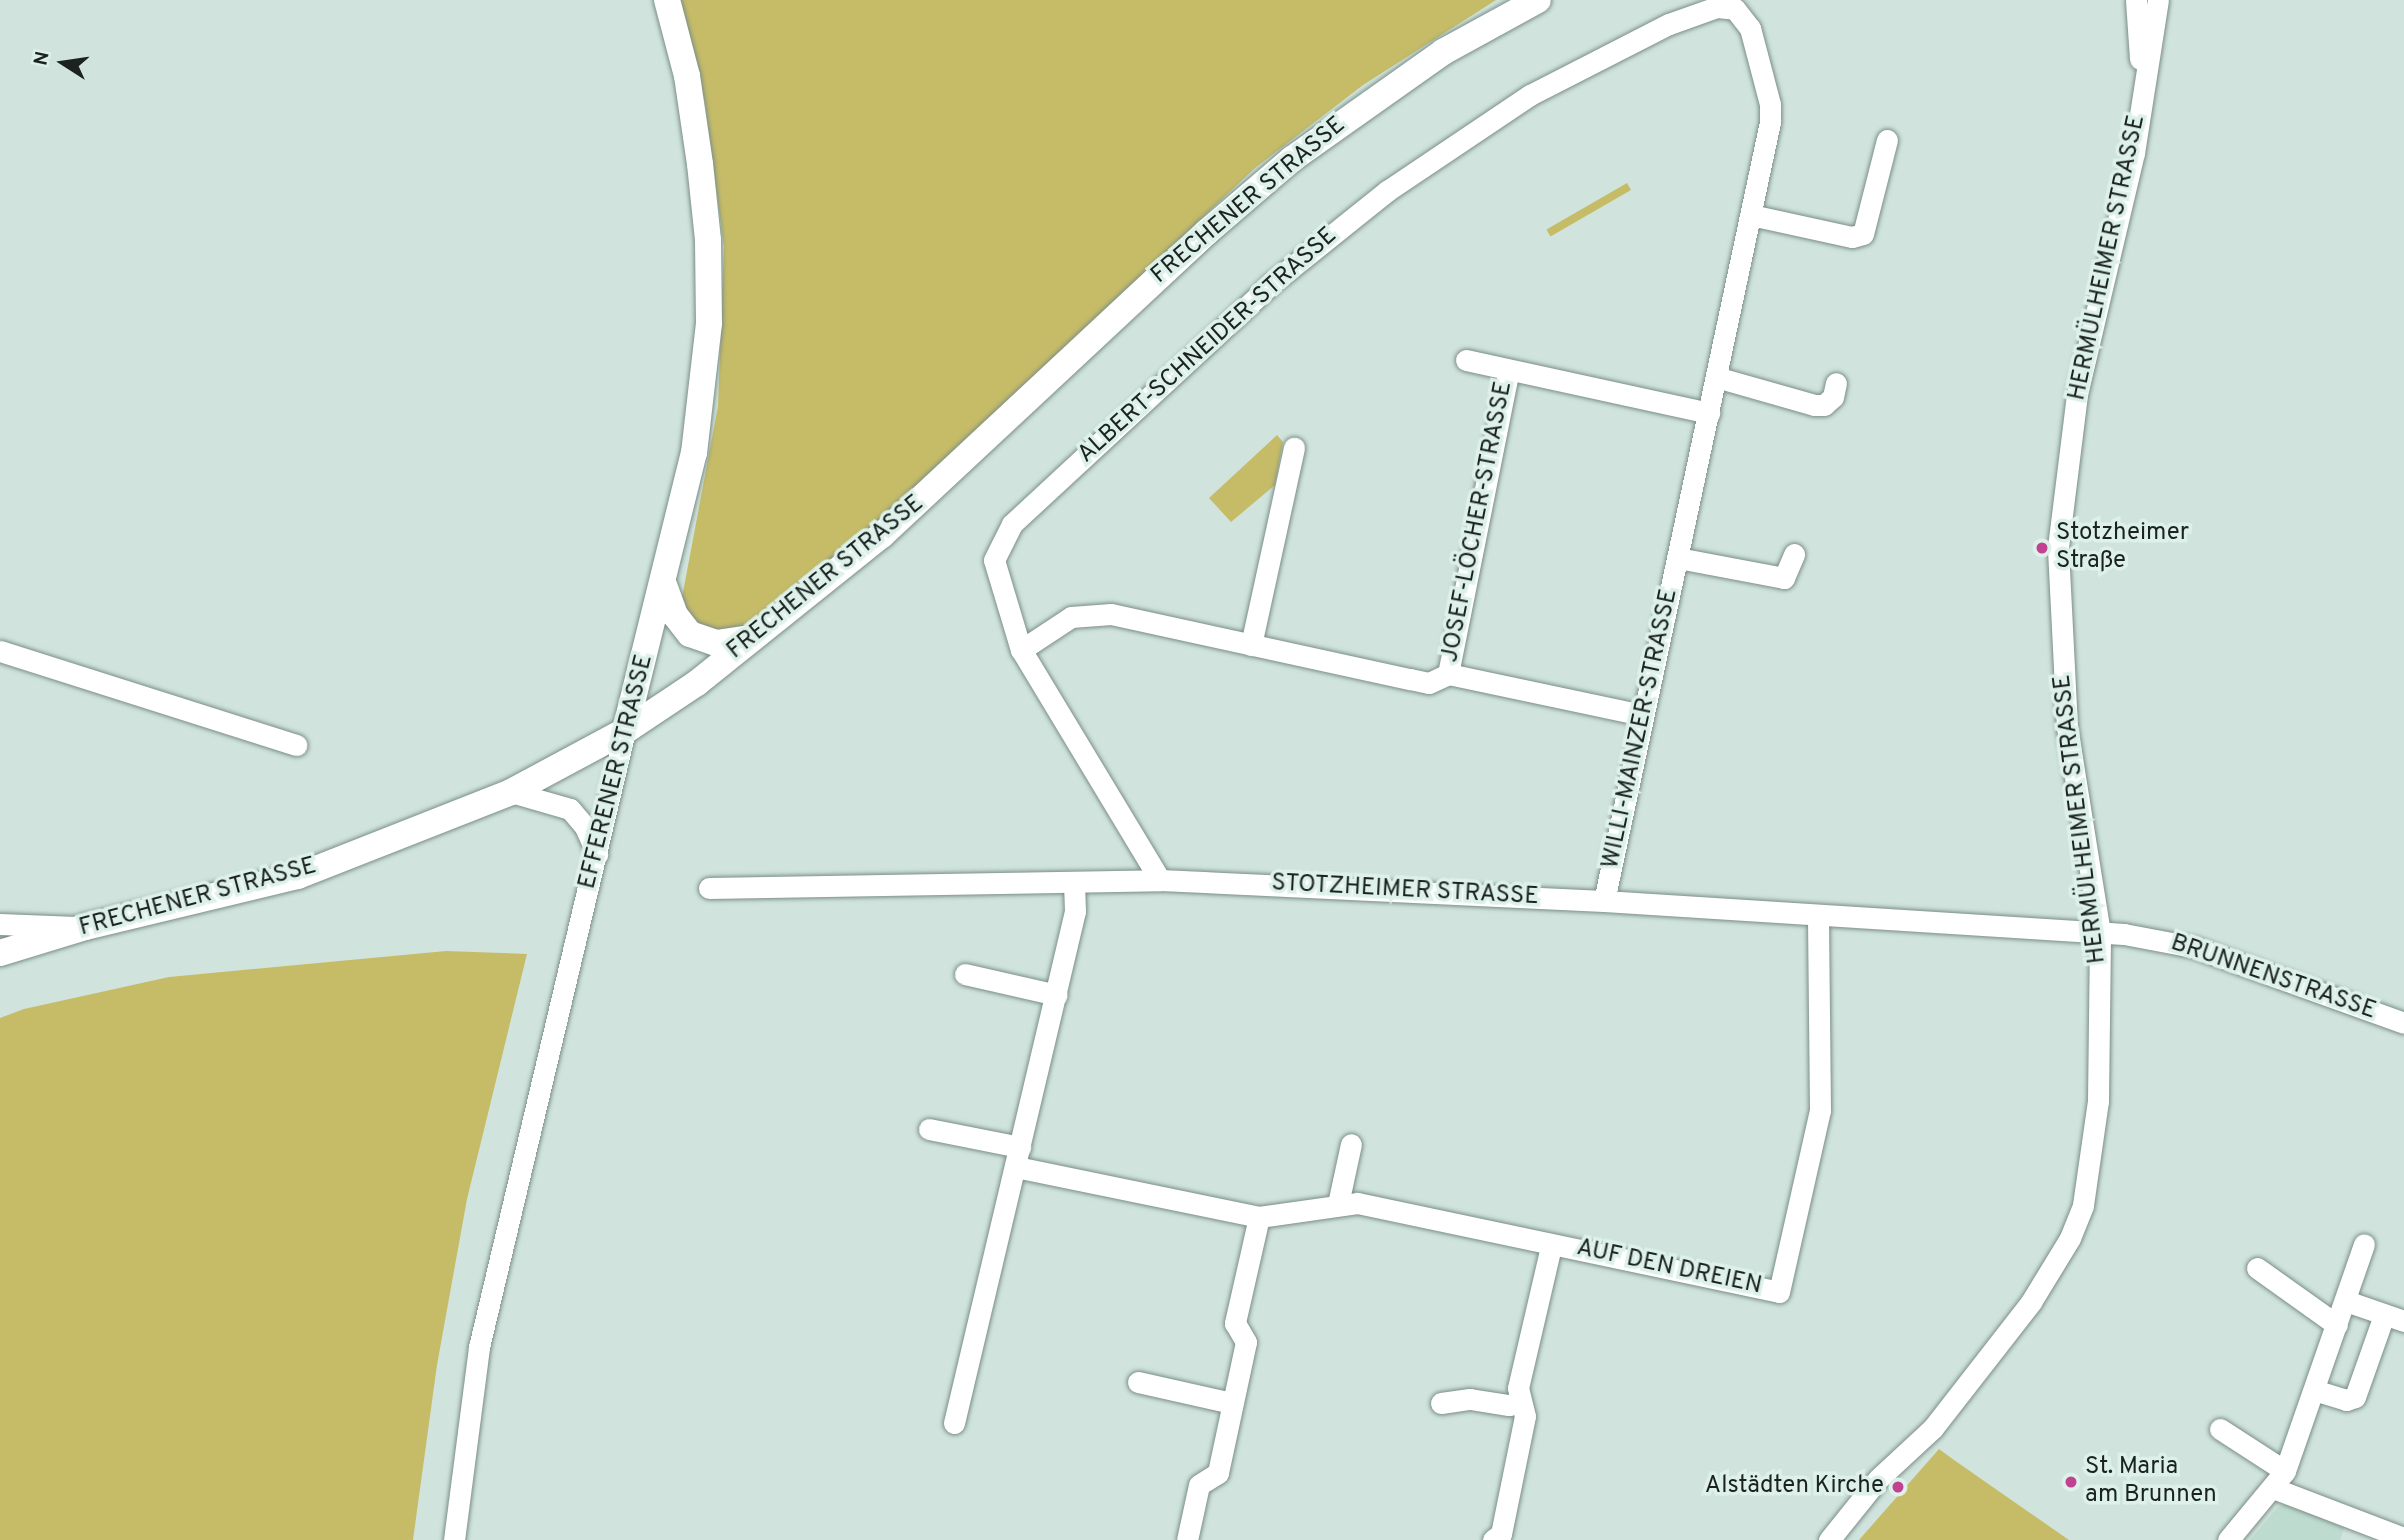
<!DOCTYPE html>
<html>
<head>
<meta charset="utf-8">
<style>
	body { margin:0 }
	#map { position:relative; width:2404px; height:1540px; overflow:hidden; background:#d0e4dd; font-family:Overpass,sans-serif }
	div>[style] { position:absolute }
	.built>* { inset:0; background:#bedbd0 }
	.green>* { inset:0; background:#c6bc68; transform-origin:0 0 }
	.roads { filter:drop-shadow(0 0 2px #7b8e87) drop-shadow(0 0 2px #7b8e87) }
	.minor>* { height:21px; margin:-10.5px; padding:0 10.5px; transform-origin:10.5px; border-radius:10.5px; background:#fff }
	.major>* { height:26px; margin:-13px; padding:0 13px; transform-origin:13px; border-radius:13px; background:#fff }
	.dots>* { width:19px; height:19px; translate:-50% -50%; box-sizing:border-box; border:4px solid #ddf1ea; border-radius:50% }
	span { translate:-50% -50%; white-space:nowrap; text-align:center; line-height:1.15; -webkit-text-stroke:7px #ddf1ea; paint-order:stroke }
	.street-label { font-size:24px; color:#1b2220 }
	.poi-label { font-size:24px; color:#1b2220 }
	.left { translate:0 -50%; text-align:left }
	.right { translate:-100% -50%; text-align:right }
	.north { position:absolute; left:28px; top:28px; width:70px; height:70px; -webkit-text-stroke:5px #ddf1ea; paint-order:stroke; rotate:282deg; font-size:19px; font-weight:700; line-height:28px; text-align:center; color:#1b2220 }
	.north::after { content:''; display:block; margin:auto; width:24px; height:32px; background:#1b2220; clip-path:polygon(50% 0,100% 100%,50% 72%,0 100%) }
</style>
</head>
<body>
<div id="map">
	<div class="built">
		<i style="clip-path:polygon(2289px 1504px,2345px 1526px,2340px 1540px,2250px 1540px,2278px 1507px)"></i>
	</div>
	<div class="green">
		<i style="clip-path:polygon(678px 0,1496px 0,1363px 85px,1255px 168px,871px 529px,750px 623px,739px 629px,716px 630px,701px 626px,681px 603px,718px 406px,724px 247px,705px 103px)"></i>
		<i style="left:1627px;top:183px;width:8px;height:93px;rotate:60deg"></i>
		<i style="clip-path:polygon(1277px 435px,1283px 442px,1275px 485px,1231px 522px,1209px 498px)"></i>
		<i style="clip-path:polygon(446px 951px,527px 954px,467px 1199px,437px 1365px,413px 1540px,0 1540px,0 1018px,24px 1009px,169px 977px)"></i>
		<i style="clip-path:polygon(1939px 1449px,1954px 1460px,2069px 1540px,1859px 1540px)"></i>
	</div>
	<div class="roads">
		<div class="minor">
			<i style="left:2136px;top:0;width:59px;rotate:86.1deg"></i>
			<i style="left:1751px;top:215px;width:103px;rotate:12.3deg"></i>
			<i style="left:1852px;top:237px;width:11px;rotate:-15deg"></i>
			<i style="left:1863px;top:234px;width:97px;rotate:-75.7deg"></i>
			<i style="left:1466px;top:360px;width:249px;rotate:12.3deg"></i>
			<i style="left:1716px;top:377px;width:102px;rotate:15.9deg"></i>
			<i style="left:1814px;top:405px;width:10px"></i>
			<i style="left:1824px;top:405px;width:12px;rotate:-42deg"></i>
			<i style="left:1833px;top:397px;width:14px;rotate:-78deg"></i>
			<i style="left:1678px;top:558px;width:108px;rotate:10.7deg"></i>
			<i style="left:1784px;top:578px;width:26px;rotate:-67deg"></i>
			<i style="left:1251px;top:645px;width:202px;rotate:-77.7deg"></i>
			<i style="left:1021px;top:650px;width:60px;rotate:-33.4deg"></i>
			<i style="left:1071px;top:617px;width:40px;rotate:-4.3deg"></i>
			<i style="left:1111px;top:614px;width:306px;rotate:12.3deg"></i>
			<i style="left:1410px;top:679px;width:19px;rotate:12deg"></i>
			<i style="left:1429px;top:683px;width:21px;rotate:-25deg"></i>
			<i style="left:1448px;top:674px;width:199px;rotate:11.9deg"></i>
			<i style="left:0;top:651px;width:311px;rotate:17.6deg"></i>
			<i style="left:1448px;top:674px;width:310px;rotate:-78.7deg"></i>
			<i style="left:511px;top:792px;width:61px;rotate:16.1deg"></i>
			<i style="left:570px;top:809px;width:23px;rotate:50deg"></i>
			<i style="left:585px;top:827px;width:30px;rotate:66deg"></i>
			<i style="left:1160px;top:880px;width:269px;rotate:-121.1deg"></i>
			<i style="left:1021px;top:650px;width:94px;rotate:-106.7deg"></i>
			<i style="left:994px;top:560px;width:40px;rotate:-63.4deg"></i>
			<i style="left:1012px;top:524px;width:353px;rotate:-42.8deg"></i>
			<i style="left:1271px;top:284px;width:149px;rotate:-38.7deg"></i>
			<i style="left:1387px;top:191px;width:172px;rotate:-33.9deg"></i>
			<i style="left:1530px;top:95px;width:156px;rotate:-27.1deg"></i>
			<i style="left:1669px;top:24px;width:51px;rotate:-19.5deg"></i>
			<i style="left:1717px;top:7px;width:18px;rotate:6deg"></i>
			<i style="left:1735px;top:9px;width:24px;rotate:52deg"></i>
			<i style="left:1750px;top:28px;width:79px;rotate:75.3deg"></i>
			<i style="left:1770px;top:104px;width:18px;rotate:90deg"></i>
			<i style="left:1770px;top:122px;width:796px;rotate:102.03deg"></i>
			<i style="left:709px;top:888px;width:451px;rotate:-1deg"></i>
			<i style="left:1160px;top:880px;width:444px;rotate:2.7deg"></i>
			<i style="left:1604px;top:901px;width:521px;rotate:3.63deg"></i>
			<i style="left:2124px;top:934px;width:70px;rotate:10.7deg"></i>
			<i style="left:2193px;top:947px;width:224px;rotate:19.8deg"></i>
			<i style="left:0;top:924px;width:76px;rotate:2.3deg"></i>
			<i style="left:965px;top:974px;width:94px;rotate:12.9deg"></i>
			<i style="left:929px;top:1129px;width:93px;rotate:11.2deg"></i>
			<i style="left:1016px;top:1167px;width:248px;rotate:11.6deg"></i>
			<i style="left:1259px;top:1217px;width:109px;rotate:102.8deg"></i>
			<i style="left:1235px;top:1323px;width:22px;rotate:60deg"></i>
			<i style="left:1246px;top:1342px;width:134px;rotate:102.1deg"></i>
			<i style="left:1218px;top:1473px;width:22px;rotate:148deg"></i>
			<i style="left:1199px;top:1485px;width:56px;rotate:102.3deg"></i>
			<i style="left:1338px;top:1204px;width:61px;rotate:-77.8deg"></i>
			<i style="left:1259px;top:1217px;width:99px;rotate:-8.1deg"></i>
			<i style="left:1357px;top:1203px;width:431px;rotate:11.9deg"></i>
			<i style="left:1779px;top:1292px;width:187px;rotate:-77.3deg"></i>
			<i style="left:1820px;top:1110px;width:192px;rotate:-90.6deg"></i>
			<i style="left:2257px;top:1268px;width:98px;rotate:35.5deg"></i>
			<i style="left:2346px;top:1301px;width:61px;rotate:19deg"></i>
			<i style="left:1138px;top:1382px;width:96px;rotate:12.6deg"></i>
			<i style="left:2314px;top:1390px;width:34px;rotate:17deg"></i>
			<i style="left:2346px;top:1400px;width:9px;rotate:-18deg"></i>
			<i style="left:2355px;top:1397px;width:87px;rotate:-70.5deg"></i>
			<i style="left:1441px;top:1403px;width:29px;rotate:-8deg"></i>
			<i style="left:1470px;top:1399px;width:39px;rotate:9deg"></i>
			<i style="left:1509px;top:1405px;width:11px;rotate:-15deg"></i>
			<i style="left:954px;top:1423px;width:526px;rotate:-76.7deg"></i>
			<i style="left:1075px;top:911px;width:28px;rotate:-92deg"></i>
			<i style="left:2220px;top:1429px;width:77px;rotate:32.9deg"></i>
			<i style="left:2273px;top:1488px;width:140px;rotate:20.9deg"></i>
			<i style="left:454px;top:1540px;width:195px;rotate:-82.6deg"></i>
			<i style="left:479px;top:1347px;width:633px;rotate:-76.67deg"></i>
			<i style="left:1493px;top:1540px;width:10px;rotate:-37deg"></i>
			<i style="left:1501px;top:1534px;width:120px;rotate:-78.5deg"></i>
			<i style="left:1525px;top:1416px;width:29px;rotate:-104deg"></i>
			<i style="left:1518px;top:1388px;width:146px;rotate:-76.9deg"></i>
			<i style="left:1829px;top:1540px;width:78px;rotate:-51.2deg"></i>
			<i style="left:1878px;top:1479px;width:75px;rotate:-42.8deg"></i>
			<i style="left:1933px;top:1428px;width:160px;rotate:-52.1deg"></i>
			<i style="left:2031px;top:1302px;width:75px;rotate:-58.6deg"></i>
			<i style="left:2070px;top:1238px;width:35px;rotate:-68deg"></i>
			<i style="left:2083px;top:1205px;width:105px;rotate:-81.8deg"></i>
			<i style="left:2098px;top:1101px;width:168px;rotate:-89.3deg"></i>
			<i style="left:2100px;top:933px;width:209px;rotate:-99.1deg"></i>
			<i style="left:2067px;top:727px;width:180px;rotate:-92.9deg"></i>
			<i style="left:2058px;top:547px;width:154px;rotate:-82.9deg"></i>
			<i style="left:2077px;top:394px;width:248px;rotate:-76.7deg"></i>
			<i style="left:2134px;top:153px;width:155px;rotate:-81.1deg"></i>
			<i style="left:2228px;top:1540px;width:89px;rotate:-50.4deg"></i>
			<i style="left:2285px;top:1471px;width:240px;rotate:-70.8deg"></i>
		</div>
		<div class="major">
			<i style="left:664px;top:585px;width:32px;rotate:70deg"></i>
			<i style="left:675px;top:615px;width:24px;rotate:52deg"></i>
			<i style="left:690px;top:634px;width:28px;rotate:19deg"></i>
			<i style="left:716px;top:643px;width:36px;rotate:-8deg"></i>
			<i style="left:625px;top:731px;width:286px;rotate:-76.1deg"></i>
			<i style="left:694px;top:453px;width:131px;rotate:-83.4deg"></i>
			<i style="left:709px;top:323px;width:83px;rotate:-90.7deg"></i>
			<i style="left:708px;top:240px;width:76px;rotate:-96deg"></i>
			<i style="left:700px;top:164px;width:89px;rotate:-98.4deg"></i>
			<i style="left:687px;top:76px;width:79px;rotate:-104.7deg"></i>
			<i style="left:0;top:953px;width:89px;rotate:-17deg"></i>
			<i style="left:85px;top:927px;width:219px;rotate:-13.5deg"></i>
			<i style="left:298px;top:876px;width:229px;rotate:-21.5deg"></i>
			<i style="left:511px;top:792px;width:129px;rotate:-28.2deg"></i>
			<i style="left:625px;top:731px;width:87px;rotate:-33.7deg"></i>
			<i style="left:697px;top:683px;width:237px;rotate:-38.7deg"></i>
			<i style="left:882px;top:535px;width:444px;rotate:-43deg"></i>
			<i style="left:1207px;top:232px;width:112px;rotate:-40.7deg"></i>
			<i style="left:1292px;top:159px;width:185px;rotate:-35.3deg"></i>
			<i style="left:1443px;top:52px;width:108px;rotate:-28.7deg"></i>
		</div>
	</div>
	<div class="dots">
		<i style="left:2042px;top:548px;background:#c04291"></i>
		<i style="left:2071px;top:1482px;background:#c04291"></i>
		<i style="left:1898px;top:1487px;background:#c04291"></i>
	</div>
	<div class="street-label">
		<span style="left:1249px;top:201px;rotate:-40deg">FRECHENER STRASSE</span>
		<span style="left:2108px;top:258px;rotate:-78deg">HERMÜLHEIMER STRASSE</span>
		<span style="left:1208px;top:346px;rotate:-42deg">ALBERT-SCHNEIDER-STRASSE</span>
		<span style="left:1478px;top:522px;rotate:-79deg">JOSEF-LÖCHER-STRASSE</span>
		<span style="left:826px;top:578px;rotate:-39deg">FRECHENER STRASSE</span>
		<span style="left:1641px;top:729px;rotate:-78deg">WILLI-MAINZER-STRASSE</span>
		<span style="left:617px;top:772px;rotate:-76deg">EFFERENER STRASSE</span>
		<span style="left:2081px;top:819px;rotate:-97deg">HERMÜLHEIMER STRASSE</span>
		<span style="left:1405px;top:891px;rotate:3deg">STOTZHEIMER STRASSE</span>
		<span style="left:198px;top:898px;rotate:-15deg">FRECHENER STRASSE</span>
		<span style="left:2273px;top:978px;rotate:19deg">BRUNNENSTRASSE</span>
		<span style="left:1669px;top:1268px;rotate:12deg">AUF DEN DREIEN</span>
	</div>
	<div class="poi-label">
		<span class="left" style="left:2056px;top:548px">Stotzheimer<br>Straße</span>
		<span class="left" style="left:2085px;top:1482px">St. Maria<br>am Brunnen</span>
		<span class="right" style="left:1884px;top:1487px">Alstädten Kirche</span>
	</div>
	<div class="north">N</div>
</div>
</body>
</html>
